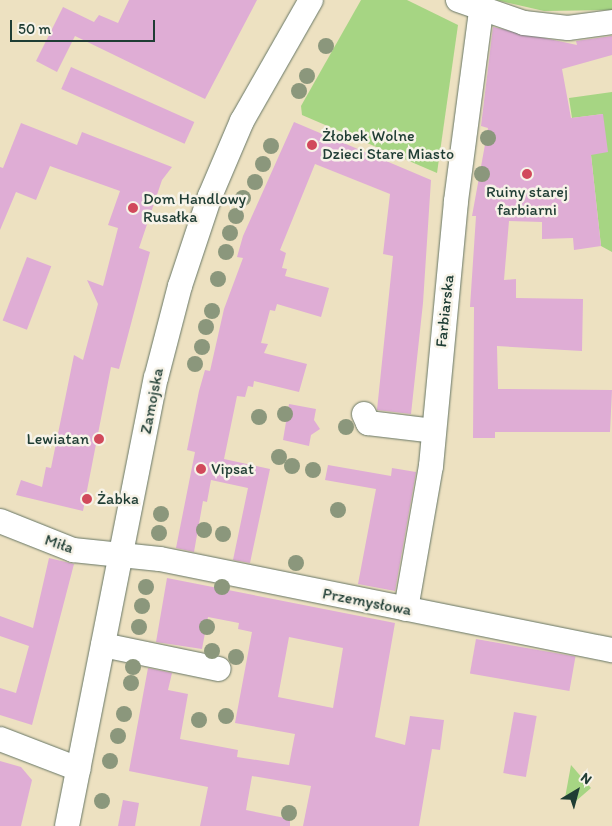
<!DOCTYPE html>
<html>
<head>
<meta charset="utf-8">
<style>
	body { margin:0 }
	#map { position:relative; width:612px; height:826px; overflow:hidden; background:#ede1c1; font-family:Itim,sans-serif }
	div>[style] { position:absolute }
	.green>* { inset:0; background:#a6d583 }
	.building>* { inset:0; background:#dfadd5; transform-origin:0 0 }
	.roads { filter:drop-shadow(0 0 1px #677665) drop-shadow(0 0 1px #677665) }
	.minor>* { height:24px; margin:-12px; padding:0 12px; transform-origin:12px; border-radius:12px; background:#fff }
	.trees>* { width:16px; height:16px; margin:-8px; border-radius:50%; background:#8b977c }
	.dots>* { width:14px; height:14px; translate:-50% -50%; box-sizing:border-box; border:2px solid #f7f3e8; border-radius:50% }
	span { translate:-50% -50%; white-space:nowrap; text-align:center; line-height:1.15; -webkit-text-stroke:5px #f7f3e8; paint-order:stroke }
	.poi-label { font-size:16px; color:#1f3d34 }
	.left { translate:0 -50%; text-align:left }
	.right { translate:-100% -50%; text-align:right }
	.street-label { font-size:16px; color:#1f3d34 }
	.north { position:absolute; left:552px; top:766px; width:50px; height:50px; -webkit-text-stroke:4px #f7f3e8; paint-order:stroke; rotate:37deg; font-size:14px; font-weight:700; line-height:20px; text-align:center; color:#1f3d34 }
	.north::after { content:''; display:block; margin:auto; width:18px; height:22px; background:#1f3d34; clip-path:polygon(50% 0,100% 100%,50% 72%,0 100%) }
	.scale { position:absolute; left:10px; top:20px; width:145px; height:22px; box-sizing:border-box; border:2px solid #1f3d34; border-top:0; padding-left:6px; font-size:15px; line-height:18px; white-space:nowrap; color:#1f3d34; -webkit-text-stroke:4px #f7f3e8; paint-order:stroke }
</style>
</head>
<body>
<div id="map">
	<div class="green">
		<i style="clip-path:polygon(361px 0,407px 0,458px 25px,437px 173px,302px 115px,301px 106px)"></i>
		<i style="clip-path:polygon(496px 0,612px 0,612px 10px,544px 11px)"></i>
		<i style="clip-path:polygon(612px 92px,612px 252px,601px 246px,591px 155px,603px 114px,572px 118px,569px 98px)"></i>
		<i style="clip-path:polygon(571px 765px,591px 788px,576px 801px,565px 798px)"></i>
	</div>
	<div class="building">
		<i style="clip-path:polygon(129px 0,257px 0,205px 99px,75px 36px,57px 72px,36px 61px,63px 7px,94px 22px,99px 15px,118px 23px)"></i>
		<i style="clip-path:polygon(493px 27px,577px 45px,576px 41px,612px 36px,612px 55px,562px 69px,571px 118px,603px 114px,608px 152px,591px 155px,601px 246px,574px 250px,573px 238px,542px 239px,542px 222px,509px 221px,504px 280px,516px 279px,516px 298px,583px 299px,582px 351px,497px 346px,498px 389px,612px 390px,610px 432px,495px 432px,495px 438px,473px 438px,474px 307px,470px 307px,476px 216px,472px 216px,488px 128px,481px 126px)"></i>
		<i style="left:71px;top:67px;width:135px;height:24px;rotate:24deg"></i>
		<i style="clip-path:polygon(294px 122px,431px 180px,423px 303px,411px 414px,377px 410px,393px 256px,383px 254px,390px 194px,315px 164px,280px 250px,286px 253px,282px 268px,287px 269px,285px 276px,329px 288px,321px 317px,277px 304px,275px 311px,270px 310px,261px 343px,268px 344px,264px 353px,307px 364px,299px 392px,254px 381px,253px 387px,248px 386px,245px 397px,237px 396px,224px 459px,270px 469px,250px 563px,233px 560px,248px 488px,211px 480px,207px 502px,203px 501px,194px 552px,176px 548px,195px 452px,187px 450px,199px 391px,205px 370px,210px 371px,224px 309px,243px 258px,237px 257px,243px 236px)"></i>
		<i style="clip-path:polygon(21px 123px,77px 145px,82px 132px,172px 167px,162px 180px,139px 248px,150px 252px,119px 369px,111px 367px,83px 511px,16px 495px,21px 480px,42px 487px,46px 467px,51px 468px,74px 355px,83px 360px,98px 304px,87px 280px,103px 286px,118px 228px,108px 225px,120px 191px,50px 166px,36px 200px,16px 192px,0 230px,0 167px,3px 168px)"></i>
		<i style="left:27px;top:257px;width:26px;height:68px;rotate:21deg"></i>
		<i style="clip-path:polygon(289px 404px,316px 409px,314px 420px,320px 429px,311px 435px,309px 446px,283px 440px)"></i>
		<i style="clip-path:polygon(328px 465px,391px 476px,392px 468px,416px 472px,395px 591px,358px 584px,376px 489px,325px 480px)"></i>
		<i style="clip-path:polygon(49px 558px,74px 564px,32px 725px,0 715px,0 688px,16px 693px,29px 646px,0 636px,0 616px,33px 628px)"></i>
		<i style="clip-path:polygon(evenodd,167px 578px,395px 623px,375px 737px,405px 745px,410px 716px,444px 720px,440px 750px,432px 749px,419px 826px,303px 826px,311px 786px,252px 776px,246px 810px,290px 819px,290px 826px,200px 826px,208px 787px,129px 771px,148px 668px,172px 673px,168px 690px,188px 694px,180px 739px,238px 750px,237px 757px,289px 765px,295px 734px,235px 723px,252px 632px,238px 629px,239px 623px,208px 617px,202px 649px,156px 642px,167px 578px,289px 637px,343px 648px,333px 708px,278px 697px,289px 637px)"></i>
		<i style="left:476px;top:639px;width:101px;height:35px;rotate:10deg"></i>
		<i style="left:514px;top:712px;width:23px;height:62px;rotate:10deg"></i>
		<i style="clip-path:polygon(0 761px,21px 767px,32px 780px,21px 826px,0 826px)"></i>
		<i style="clip-path:polygon(123px 800px,139px 803px,135px 826px,118px 826px)"></i>
	</div>
	<div class="roads">
		<div class="minor">
			<i style="left:458px;top:0;width:70px;rotate:19.2deg"></i>
			<i style="left:524px;top:23px;width:44px;rotate:6.5deg"></i>
			<i style="left:568px;top:28px;width:44px;rotate:-7.8deg"></i>
			<i style="left:364px;top:414px;width:10px;rotate:66deg"></i>
			<i style="left:368px;top:423px;width:66px;rotate:6.9deg"></i>
			<i style="left:0;top:521px;width:79px;rotate:21.7deg"></i>
			<i style="left:73px;top:550px;width:87px;rotate:5.9deg"></i>
			<i style="left:160px;top:559px;width:461px;rotate:11.4deg"></i>
			<i style="left:406px;top:609px;width:145px;rotate:-80.1deg"></i>
			<i style="left:431px;top:466px;width:266px;rotate:-84.6deg"></i>
			<i style="left:456px;top:201px;width:192px;rotate:-82.5deg"></i>
			<i style="left:103px;top:645px;width:118px;rotate:11.7deg"></i>
			<i style="left:0;top:739px;width:84px;rotate:21deg"></i>
			<i style="left:67px;top:826px;width:457px;rotate:-78.8deg"></i>
			<i style="left:156px;top:378px;width:95px;rotate:-75.4deg"></i>
			<i style="left:180px;top:286px;width:95px;rotate:-71.6deg"></i>
			<i style="left:210px;top:196px;width:82px;rotate:-66.9deg"></i>
			<i style="left:242px;top:121px;width:139px;rotate:-60.3deg"></i>
		</div>
	</div>
	<div class="trees">
		<i style="left:326px;top:46px"></i>
		<i style="left:307px;top:76px"></i>
		<i style="left:299px;top:91px"></i>
		<i style="left:488px;top:138px"></i>
		<i style="left:271px;top:146px"></i>
		<i style="left:263px;top:164px"></i>
		<i style="left:482px;top:174px"></i>
		<i style="left:255px;top:182px"></i>
		<i style="left:243px;top:198px"></i>
		<i style="left:236px;top:216px"></i>
		<i style="left:230px;top:233px"></i>
		<i style="left:226px;top:252px"></i>
		<i style="left:218px;top:279px"></i>
		<i style="left:212px;top:311px"></i>
		<i style="left:206px;top:327px"></i>
		<i style="left:202px;top:347px"></i>
		<i style="left:195px;top:364px"></i>
		<i style="left:285px;top:414px"></i>
		<i style="left:259px;top:417px"></i>
		<i style="left:346px;top:427px"></i>
		<i style="left:279px;top:457px"></i>
		<i style="left:292px;top:466px"></i>
		<i style="left:313px;top:470px"></i>
		<i style="left:338px;top:510px"></i>
		<i style="left:161px;top:514px"></i>
		<i style="left:204px;top:530px"></i>
		<i style="left:159px;top:533px"></i>
		<i style="left:223px;top:534px"></i>
		<i style="left:296px;top:563px"></i>
		<i style="left:146px;top:587px"></i>
		<i style="left:222px;top:587px"></i>
		<i style="left:142px;top:606px"></i>
		<i style="left:139px;top:627px"></i>
		<i style="left:207px;top:627px"></i>
		<i style="left:212px;top:651px"></i>
		<i style="left:236px;top:657px"></i>
		<i style="left:133px;top:667px"></i>
		<i style="left:131px;top:683px"></i>
		<i style="left:124px;top:714px"></i>
		<i style="left:226px;top:716px"></i>
		<i style="left:199px;top:720px"></i>
		<i style="left:118px;top:736px"></i>
		<i style="left:110px;top:761px"></i>
		<i style="left:102px;top:801px"></i>
		<i style="left:289px;top:813px"></i>
	</div>
	<div class="dots">
		<i style="left:312px;top:145px;background:#d1495b"></i>
		<i style="left:527px;top:174px;background:#d1495b"></i>
		<i style="left:133px;top:208px;background:#d1495b"></i>
		<i style="left:99px;top:439px;background:#d1495b"></i>
		<i style="left:201px;top:469px;background:#d1495b"></i>
		<i style="left:87px;top:499px;background:#d1495b"></i>
	</div>
	<div class="poi-label">
		<span class="left" style="left:322px;top:145px">Żłobek Wolne<br>Dzieci Stare Miasto</span>
		<span style="left:527px;top:201px">Ruiny starej<br>farbiarni</span>
		<span class="left" style="left:143px;top:208px">Dom Handlowy<br>Rusałka</span>
		<span class="right" style="left:89px;top:439px">Lewiatan</span>
		<span class="left" style="left:211px;top:469px">Vipsat</span>
		<span class="left" style="left:97px;top:499px">Żabka</span>
	</div>
	<div class="street-label">
		<span style="left:445px;top:311px;rotate:-84deg">Farbiarska</span>
		<span style="left:152px;top:401px;rotate:-79deg">Zamojska</span>
		<span style="left:59px;top:544px;rotate:19deg">Miła</span>
		<span style="left:367px;top:602px;rotate:11deg">Przemysłowa</span>
	</div>
	<div class="north">N</div>
	<div class="scale">50 m</div>
</div>
</body>
</html>
